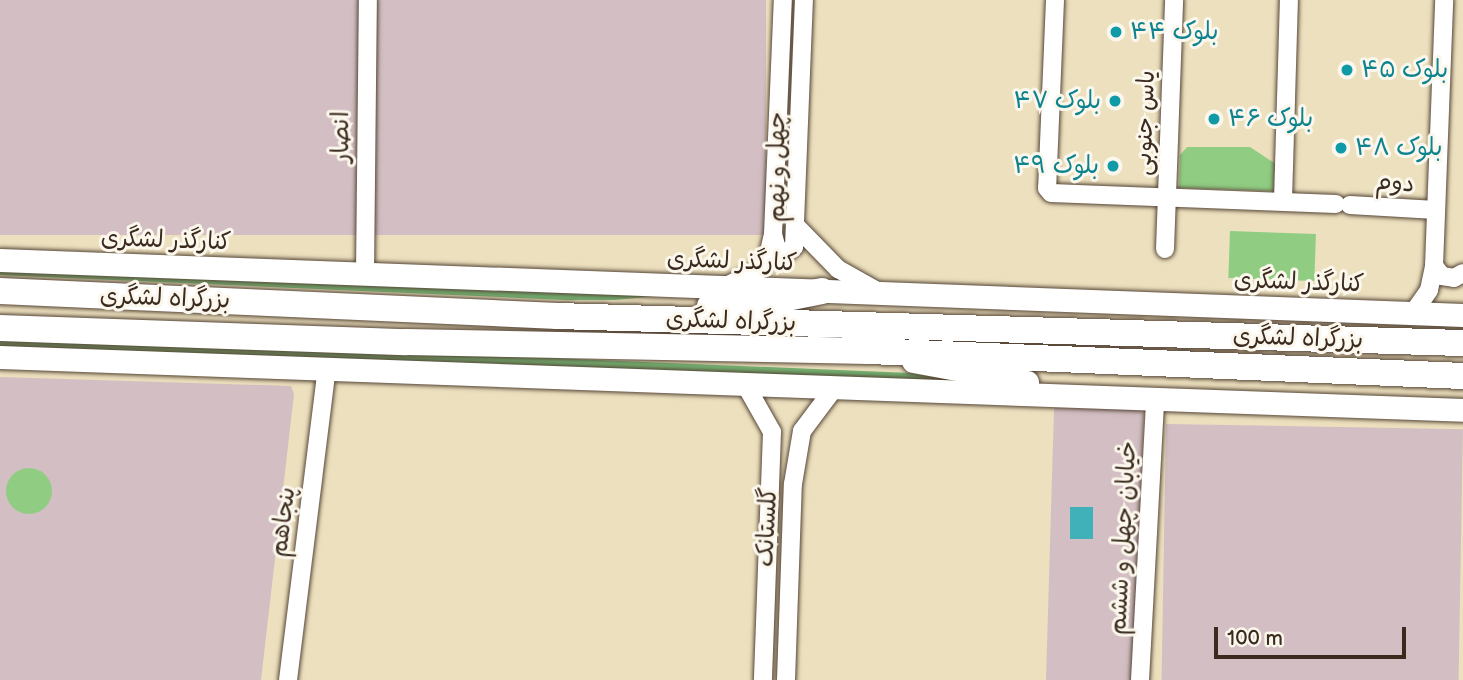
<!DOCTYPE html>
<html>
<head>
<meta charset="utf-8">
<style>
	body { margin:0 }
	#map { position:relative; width:1463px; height:680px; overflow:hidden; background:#ece0be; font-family:"Balsamiq Sans","Playpen Sans Arabic",sans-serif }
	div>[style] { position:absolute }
	.industrial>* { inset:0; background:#d2bec3; transform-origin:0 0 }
	.green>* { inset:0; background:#90cc82; transform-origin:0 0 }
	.round { border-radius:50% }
	.forest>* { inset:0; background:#74b070 }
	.water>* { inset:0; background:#40b0b9; transform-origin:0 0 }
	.roads { filter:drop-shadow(0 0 2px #564536) drop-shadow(0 0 2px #564536) }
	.minor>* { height:18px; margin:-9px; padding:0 9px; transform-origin:9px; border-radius:9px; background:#fff }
	.major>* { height:23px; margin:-11.5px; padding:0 11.5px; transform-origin:11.5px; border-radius:11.5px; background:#fff }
	.highway>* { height:26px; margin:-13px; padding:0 13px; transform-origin:13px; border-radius:13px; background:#fff }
	.dots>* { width:19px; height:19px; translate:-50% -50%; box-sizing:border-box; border:4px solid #fbf7ec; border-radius:50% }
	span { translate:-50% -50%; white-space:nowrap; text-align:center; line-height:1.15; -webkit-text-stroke:6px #fbf7ec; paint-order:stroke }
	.culture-label { font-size:24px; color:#0d838f }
	.left { translate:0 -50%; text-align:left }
	.right { translate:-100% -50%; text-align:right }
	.street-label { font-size:24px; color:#3b2a1e }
	.scale { position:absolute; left:1214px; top:627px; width:192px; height:32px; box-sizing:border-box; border:4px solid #3b2a1e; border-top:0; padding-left:9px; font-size:21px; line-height:24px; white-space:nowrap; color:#3b2a1e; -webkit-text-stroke:5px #fbf7ec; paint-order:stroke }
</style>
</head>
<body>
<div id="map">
	<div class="industrial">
		<i style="left:0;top:0;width:766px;height:235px"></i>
		<i style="clip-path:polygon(0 377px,291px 386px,294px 394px,261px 680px,0 680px)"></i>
		<i style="clip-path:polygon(1054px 408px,1138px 408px,1144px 415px,1133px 680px,1046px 680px)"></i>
		<i style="left:1166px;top:424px;width:297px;height:256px;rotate:1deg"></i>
	</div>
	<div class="green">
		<i style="clip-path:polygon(1187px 147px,1250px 147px,1276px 164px,1275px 191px,1179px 188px,1180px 155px)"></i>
		<i style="left:1230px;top:231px;width:86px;height:47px;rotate:2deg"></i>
		<i class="round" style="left:6px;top:468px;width:46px;height:46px"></i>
	</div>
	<div class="forest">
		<i style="clip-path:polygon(0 266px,699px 292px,615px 300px,566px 300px,0 275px)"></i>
		<i style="clip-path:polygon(0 335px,910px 373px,972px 384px,0 350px)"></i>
	</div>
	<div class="water">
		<i style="left:1070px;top:507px;width:23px;height:32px"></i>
	</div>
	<div class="roads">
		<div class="minor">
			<i style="left:1055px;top:0;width:188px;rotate:92.4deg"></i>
			<i style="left:1047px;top:188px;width:6px;rotate:51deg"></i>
			<i style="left:1051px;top:193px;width:285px;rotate:2.2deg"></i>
			<i style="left:1283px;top:200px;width:200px;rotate:-88.3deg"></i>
			<i style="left:1350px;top:205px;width:86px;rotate:3.3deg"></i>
			<i style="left:797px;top:227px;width:59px;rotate:45.7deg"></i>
			<i style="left:838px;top:269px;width:45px;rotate:29.4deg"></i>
			<i style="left:773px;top:234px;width:16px;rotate:75deg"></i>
			<i style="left:777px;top:249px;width:9px;rotate:27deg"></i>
			<i style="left:785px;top:253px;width:11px;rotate:-34deg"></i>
			<i style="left:794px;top:247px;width:247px;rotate:-87.7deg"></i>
			<i style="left:1165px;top:249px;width:249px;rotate:-87.9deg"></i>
			<i style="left:1434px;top:266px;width:13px;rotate:51deg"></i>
			<i style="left:1442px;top:276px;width:12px;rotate:9deg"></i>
			<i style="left:1454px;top:278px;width:10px;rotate:-29deg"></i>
			<i style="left:365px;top:274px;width:274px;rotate:-89.4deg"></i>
			<i style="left:728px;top:285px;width:34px;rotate:-26deg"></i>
			<i style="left:759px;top:270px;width:17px;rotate:-57deg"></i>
			<i style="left:768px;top:256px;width:23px;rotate:-77deg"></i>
			<i style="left:773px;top:234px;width:234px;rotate:-87.6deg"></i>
			<i style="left:1413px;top:313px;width:28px;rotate:-55deg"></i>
			<i style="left:1429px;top:290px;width:25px;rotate:-78deg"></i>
			<i style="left:1434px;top:266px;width:266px;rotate:-87.8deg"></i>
			<i style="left:745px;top:384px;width:55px;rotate:60.6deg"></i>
			<i style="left:772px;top:432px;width:248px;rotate:92.1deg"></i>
			<i style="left:288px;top:680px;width:313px;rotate:-82.9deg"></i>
			<i style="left:786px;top:680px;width:196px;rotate:-88deg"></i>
			<i style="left:793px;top:484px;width:54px;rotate:-80.4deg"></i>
			<i style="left:802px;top:431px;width:55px;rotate:-53.1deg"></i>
			<i style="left:1140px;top:680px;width:281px;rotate:-86.9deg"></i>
		</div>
		<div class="major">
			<i style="left:0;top:260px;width:1464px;rotate:2.15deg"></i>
			<i style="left:0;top:357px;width:1464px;rotate:2.07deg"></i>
			<i style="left:913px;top:361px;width:116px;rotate:10.4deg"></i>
		</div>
		<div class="highway">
			<i style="left:0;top:291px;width:558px;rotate:2.57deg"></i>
			<i style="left:557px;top:316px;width:906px;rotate:1.71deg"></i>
			<i style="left:710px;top:306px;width:67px;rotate:-5.1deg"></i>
			<i style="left:777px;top:300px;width:46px;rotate:-11.3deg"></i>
			<i style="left:0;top:328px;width:406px;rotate:2deg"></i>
			<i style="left:406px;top:342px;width:463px;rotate:1.1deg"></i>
			<i style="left:869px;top:351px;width:595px;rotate:2.41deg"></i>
		</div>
	</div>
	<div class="dots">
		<i style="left:1116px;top:32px;background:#0f9aa8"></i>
		<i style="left:1347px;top:70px;background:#0f9aa8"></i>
		<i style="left:1115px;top:101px;background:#0f9aa8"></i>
		<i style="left:1214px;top:119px;background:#0f9aa8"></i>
		<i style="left:1341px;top:148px;background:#0f9aa8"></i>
		<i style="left:1113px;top:166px;background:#0f9aa8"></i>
	</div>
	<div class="culture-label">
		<span class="left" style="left:1130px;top:32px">بلوک ۴۴</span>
		<span class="left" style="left:1361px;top:70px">بلوک ۴۵</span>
		<span class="right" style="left:1101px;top:101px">بلوک ۴۷</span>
		<span class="left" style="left:1228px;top:119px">بلوک ۴۶</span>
		<span class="left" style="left:1355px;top:148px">بلوک ۴۸</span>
		<span class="right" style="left:1099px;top:166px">بلوک ۴۹</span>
	</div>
	<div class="street-label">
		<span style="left:1145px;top:123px;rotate:-88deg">یاس جنوبی</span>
		<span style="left:341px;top:137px;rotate:-90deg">انصار</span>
		<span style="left:777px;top:167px;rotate:-90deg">چهل و نهم</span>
		<span style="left:1395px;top:183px;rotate:4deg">دوم</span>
		<span style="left:166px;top:240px;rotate:2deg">کنارگذر لشگری</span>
		<span style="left:732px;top:261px;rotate:2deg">کنارگذر لشگری</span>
		<span style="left:1299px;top:282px;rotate:2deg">کنارگذر لشگری</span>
		<span style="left:165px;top:298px;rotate:2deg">بزرگراه لشگری</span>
		<span style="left:731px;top:321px;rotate:2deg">بزرگراه لشگری</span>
		<span style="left:1298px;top:338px;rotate:2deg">بزرگراه لشگری</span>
		<span style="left:283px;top:522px;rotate:-83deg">پنجاهم</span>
		<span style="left:767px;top:527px;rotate:-87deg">گلستانک</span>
		<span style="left:1123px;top:538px;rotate:-87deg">خیابان چهل و ششم</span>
	</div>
	<div class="scale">100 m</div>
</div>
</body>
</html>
